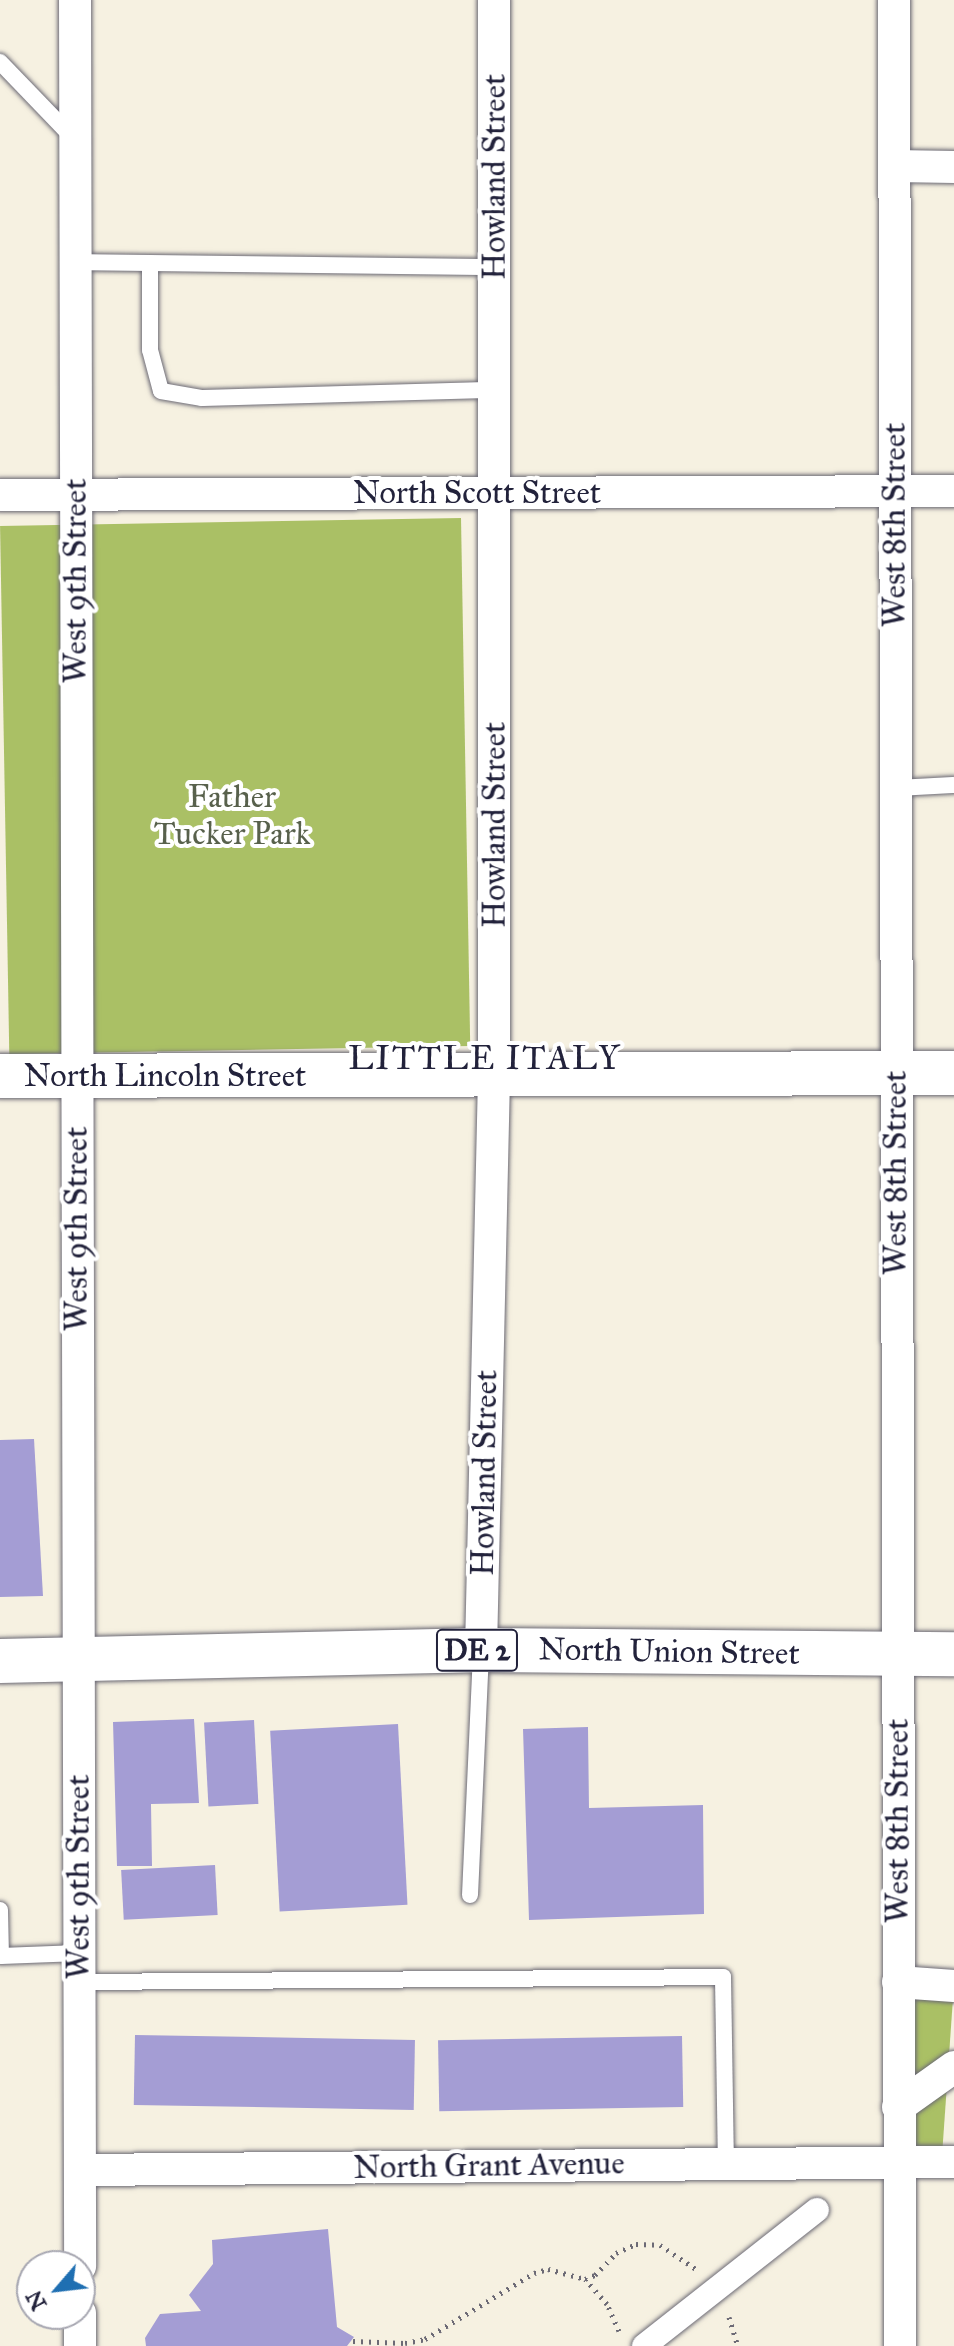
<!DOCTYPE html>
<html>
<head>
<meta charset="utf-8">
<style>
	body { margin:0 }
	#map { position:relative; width:954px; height:2346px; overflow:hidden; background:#f6f1e1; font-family:"IM FELL Great Primer",serif }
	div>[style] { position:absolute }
	.green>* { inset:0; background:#aac065; transform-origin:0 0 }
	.building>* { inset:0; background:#a49dd4; transform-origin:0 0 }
	.path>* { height:5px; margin-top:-2.5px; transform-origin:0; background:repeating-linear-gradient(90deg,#6c6a75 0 2px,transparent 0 8px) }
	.roads { filter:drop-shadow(0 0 2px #6c6a75) drop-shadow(0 0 2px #6c6a75) }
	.service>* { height:16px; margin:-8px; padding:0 8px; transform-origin:8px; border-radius:8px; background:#fff }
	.pedestrian>* { height:24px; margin:-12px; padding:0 12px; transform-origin:12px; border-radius:12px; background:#fff }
	.minor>* { height:32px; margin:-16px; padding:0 16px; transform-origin:16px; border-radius:16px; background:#fff }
	.primary>* { height:44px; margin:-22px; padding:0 22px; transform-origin:22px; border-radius:22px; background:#fff }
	span { translate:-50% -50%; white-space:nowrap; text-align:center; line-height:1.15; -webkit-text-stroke:8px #fff; paint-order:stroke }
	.shield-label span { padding:2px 6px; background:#fff; border:2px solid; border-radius:6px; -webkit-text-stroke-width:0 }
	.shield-label { font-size:30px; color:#22223b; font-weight:700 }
	.street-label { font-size:32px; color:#22223b }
	.park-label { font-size:32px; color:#58614c }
	.neighbourhood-label { font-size:34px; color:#22223b; letter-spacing:2px }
	.north { position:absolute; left:16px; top:2250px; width:80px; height:80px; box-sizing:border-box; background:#fff; border:2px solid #a7a7b1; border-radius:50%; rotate:242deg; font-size:22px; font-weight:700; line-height:32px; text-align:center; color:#22223b }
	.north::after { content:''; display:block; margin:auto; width:28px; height:36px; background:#1f6fb2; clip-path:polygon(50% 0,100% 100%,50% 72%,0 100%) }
</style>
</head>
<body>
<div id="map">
	<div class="green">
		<i style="left:461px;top:518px;width:528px;height:461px;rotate:89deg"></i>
		<i style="left:898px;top:1982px;width:56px;height:181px;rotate:4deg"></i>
	</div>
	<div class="building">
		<i style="clip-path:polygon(34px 1439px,43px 1596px,0 1597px,0 1440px)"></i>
		<i style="clip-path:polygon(194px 1719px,199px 1803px,151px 1804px,152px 1866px,117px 1866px,113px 1722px)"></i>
		<i style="left:254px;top:1720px;width:84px;height:50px;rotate:87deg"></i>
		<i style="left:398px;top:1724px;width:181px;height:128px;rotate:87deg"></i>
		<i style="clip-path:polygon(588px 1727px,589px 1808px,703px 1805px,704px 1914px,529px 1920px,523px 1729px)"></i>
		<i style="left:215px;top:1865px;width:50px;height:94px;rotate:87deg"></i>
		<i style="left:135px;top:2035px;width:280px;height:70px;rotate:1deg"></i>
		<i style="left:682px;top:2036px;width:71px;height:244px;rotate:89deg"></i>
		<i style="clip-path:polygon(328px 2229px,337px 2327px,354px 2337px,347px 2346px,146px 2346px,145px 2338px,160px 2314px,201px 2311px,189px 2295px,213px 2264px,212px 2240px)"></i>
	</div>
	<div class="path">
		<i style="left:729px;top:2317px;width:30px;rotate:73deg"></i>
		<i style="left:619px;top:2331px;width:30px;rotate:-114deg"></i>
		<i style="left:607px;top:2304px;width:33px;rotate:-131deg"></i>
		<i style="left:585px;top:2279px;width:11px;rotate:-22deg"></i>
		<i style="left:595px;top:2275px;width:30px;rotate:-46deg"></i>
		<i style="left:616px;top:2253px;width:22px;rotate:-24deg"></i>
		<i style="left:636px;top:2244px;width:24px;rotate:2deg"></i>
		<i style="left:660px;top:2245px;width:43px;rotate:33.7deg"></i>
		<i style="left:353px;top:2341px;width:52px;rotate:2.2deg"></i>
		<i style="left:405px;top:2343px;width:20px;rotate:-11deg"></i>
		<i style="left:425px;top:2339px;width:127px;rotate:-31.2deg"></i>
		<i style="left:534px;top:2273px;width:15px;rotate:-16deg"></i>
		<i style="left:548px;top:2269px;width:38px;rotate:15deg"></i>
	</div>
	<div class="roads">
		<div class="service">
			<i style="left:0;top:62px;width:107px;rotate:46.1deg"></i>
			<i style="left:75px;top:262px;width:420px;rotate:0.7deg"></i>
			<i style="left:150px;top:263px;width:87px;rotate:90deg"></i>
			<i style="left:150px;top:350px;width:42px;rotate:75deg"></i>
			<i style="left:161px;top:391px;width:42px;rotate:9.7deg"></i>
			<i style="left:202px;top:398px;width:294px;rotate:-1.6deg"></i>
			<i style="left:896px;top:788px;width:58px;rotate:-3deg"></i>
			<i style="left:470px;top:1895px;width:242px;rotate:-87.4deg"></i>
			<i style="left:0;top:1910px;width:46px;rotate:88.8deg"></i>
			<i style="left:1px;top:1956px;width:78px;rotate:-2.2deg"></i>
			<i style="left:79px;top:1982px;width:644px;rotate:-0.44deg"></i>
			<i style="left:723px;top:1977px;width:187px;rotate:89.1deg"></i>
		</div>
		<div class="pedestrian">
			<i style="left:644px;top:2346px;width:220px;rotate:-38.2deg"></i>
		</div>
		<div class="minor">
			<i style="left:75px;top:0;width:2266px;rotate:89.87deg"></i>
			<i style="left:894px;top:0;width:2346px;rotate:89.85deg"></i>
			<i style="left:895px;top:166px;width:59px;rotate:1deg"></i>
			<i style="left:0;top:495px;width:954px;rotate:-0.24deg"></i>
			<i style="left:481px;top:1650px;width:573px;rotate:-88.7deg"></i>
			<i style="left:494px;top:1077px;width:1077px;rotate:-90deg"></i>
			<i style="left:898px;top:1982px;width:56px;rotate:4.1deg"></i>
			<i style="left:898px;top:2107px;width:69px;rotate:-35.5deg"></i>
			<i style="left:80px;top:2170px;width:874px;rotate:-0.52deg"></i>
			<i style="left:80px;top:2313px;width:33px;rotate:90deg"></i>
		</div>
		<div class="primary">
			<i style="left:0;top:1076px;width:954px;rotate:-0.18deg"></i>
			<i style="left:0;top:1661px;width:481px;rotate:-1.3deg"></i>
			<i style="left:481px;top:1650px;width:473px;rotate:0.5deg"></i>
		</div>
	</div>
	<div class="shield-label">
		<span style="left:477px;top:1650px">DE 2</span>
	</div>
	<div class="street-label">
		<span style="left:495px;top:177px;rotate:-90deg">Howland Street</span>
		<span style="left:477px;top:493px">North Scott Street</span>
		<span style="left:895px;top:525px;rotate:-90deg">West 8th Street</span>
		<span style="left:76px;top:581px;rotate:-90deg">West 9th Street</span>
		<span style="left:495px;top:825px;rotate:-90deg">Howland Street</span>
		<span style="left:165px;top:1076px">North Lincoln Street</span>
		<span style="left:896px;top:1173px;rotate:-90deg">West 8th Street</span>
		<span style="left:77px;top:1229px;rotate:-90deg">West 9th Street</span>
		<span style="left:485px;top:1473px;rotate:-89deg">Howland Street</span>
		<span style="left:669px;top:1652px;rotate:1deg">North Union Street</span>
		<span style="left:898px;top:1821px;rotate:-90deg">West 8th Street</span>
		<span style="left:79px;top:1877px;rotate:-90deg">West 9th Street</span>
		<span style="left:489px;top:2166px;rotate:-1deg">North Grant Avenue</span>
	</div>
	<div class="park-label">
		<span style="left:232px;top:816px">Father<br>Tucker Park</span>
	</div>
	<div class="neighbourhood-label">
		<span style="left:485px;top:1058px">LITTLE ITALY</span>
	</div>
	<div class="north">N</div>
</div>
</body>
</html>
